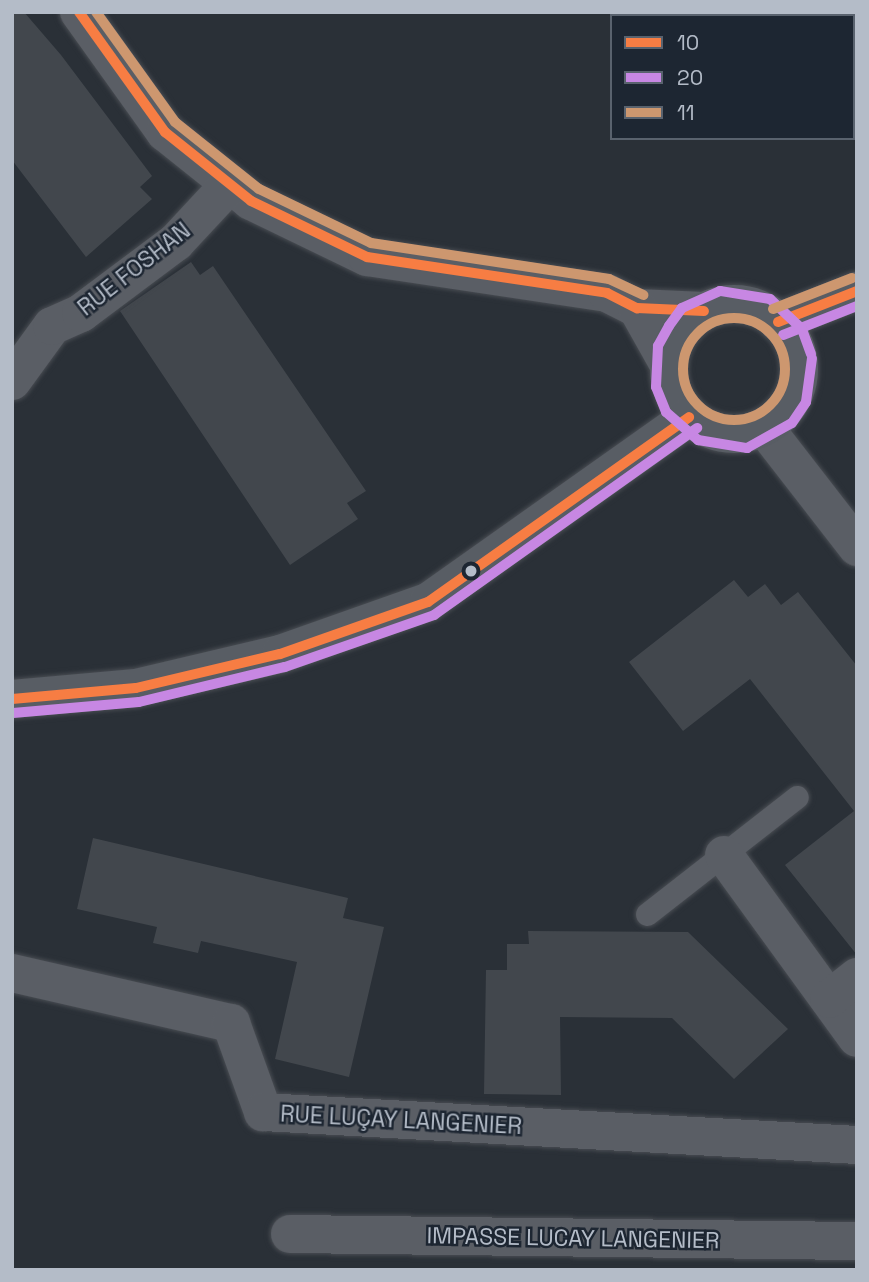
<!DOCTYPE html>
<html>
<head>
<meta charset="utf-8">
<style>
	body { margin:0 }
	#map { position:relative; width:869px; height:1282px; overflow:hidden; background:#2a3037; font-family:"Space Grotesk",sans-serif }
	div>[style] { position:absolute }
	.building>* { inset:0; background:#42474d }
	.roads { filter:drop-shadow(0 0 2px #484c52) drop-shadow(0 0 2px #484c52) }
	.lane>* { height:23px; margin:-11.5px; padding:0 11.5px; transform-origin:11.5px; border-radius:11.5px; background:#5a5e65 }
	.street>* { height:38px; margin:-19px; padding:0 19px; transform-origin:19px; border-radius:19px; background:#5a5e65 }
	.secondary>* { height:38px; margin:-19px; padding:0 19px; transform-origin:19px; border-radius:19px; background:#585d64 }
	.secondary>.ring { margin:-19px; padding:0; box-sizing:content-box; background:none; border:38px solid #585d64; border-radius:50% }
	.bus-1>* { height:10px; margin:-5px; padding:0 5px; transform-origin:5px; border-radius:5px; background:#f77d43 }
	.bus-2>* { height:10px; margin:-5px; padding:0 5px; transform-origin:5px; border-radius:5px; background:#c787e3 }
	.bus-3>* { height:10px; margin:-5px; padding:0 5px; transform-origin:5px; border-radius:5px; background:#cd976f }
	.bus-3>.ring { margin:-5px; padding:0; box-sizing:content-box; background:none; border:10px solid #cd976f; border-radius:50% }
	.dots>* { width:19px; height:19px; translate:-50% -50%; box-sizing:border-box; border:4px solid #1d2632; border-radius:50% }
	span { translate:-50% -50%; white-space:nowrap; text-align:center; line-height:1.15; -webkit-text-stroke:5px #1d2632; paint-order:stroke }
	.street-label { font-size:23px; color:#b4bcc8 }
	.frame { position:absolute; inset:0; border:14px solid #b4bcc8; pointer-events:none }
	.legend { position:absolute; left:610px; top:14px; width:245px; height:126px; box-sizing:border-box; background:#1d2632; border:2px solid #59626e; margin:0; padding:9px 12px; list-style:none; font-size:21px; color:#b4bcc8 }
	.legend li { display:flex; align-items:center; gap:14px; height:35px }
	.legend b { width:35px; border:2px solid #59626e }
</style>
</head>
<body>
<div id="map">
	<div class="building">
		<i style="clip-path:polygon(12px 12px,24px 12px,61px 55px,152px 176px,140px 187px,152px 199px,86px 257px,12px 160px)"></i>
		<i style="clip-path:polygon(191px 262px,200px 275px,213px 266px,366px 491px,347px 503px,358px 519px,290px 565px,120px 311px)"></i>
		<i style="clip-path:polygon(734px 580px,748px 597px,765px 584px,781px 605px,798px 592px,857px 666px,857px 955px,785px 865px,854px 811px,750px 679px,683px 731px,629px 662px)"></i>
		<i style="clip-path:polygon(93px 838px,348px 898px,343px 918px,384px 927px,349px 1077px,275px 1059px,297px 962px,201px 941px,198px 953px,153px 943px,157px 927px,77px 909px)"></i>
		<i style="clip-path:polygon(528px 931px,688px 932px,788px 1029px,734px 1079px,672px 1018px,560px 1017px,561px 1095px,484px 1094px,486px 970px,507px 970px,507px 944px,529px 944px)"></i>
	</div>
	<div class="roads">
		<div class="lane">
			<i style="left:647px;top:914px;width:190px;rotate:-38deg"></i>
		</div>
		<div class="street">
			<i style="left:79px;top:12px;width:148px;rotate:54.4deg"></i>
			<i style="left:165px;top:132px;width:110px;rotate:38.7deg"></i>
			<i style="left:251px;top:201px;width:129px;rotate:25.8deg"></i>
			<i style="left:367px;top:257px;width:243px;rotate:8.5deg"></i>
			<i style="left:607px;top:293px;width:34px;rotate:27deg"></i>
			<i style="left:637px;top:308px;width:67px;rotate:2.6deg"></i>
			<i style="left:637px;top:308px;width:65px;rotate:60.7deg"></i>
			<i style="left:12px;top:381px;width:68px;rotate:-54deg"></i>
			<i style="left:52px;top:326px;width:32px;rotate:-24deg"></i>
			<i style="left:81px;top:313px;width:119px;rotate:-36.8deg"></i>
			<i style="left:176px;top:242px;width:78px;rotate:-47.1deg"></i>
			<i style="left:764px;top:427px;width:152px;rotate:52.2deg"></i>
			<i style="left:724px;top:855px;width:226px;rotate:54deg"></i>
			<i style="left:12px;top:973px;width:225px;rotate:12.9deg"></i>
			<i style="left:231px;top:1023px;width:95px;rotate:70.2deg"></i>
			<i style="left:263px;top:1112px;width:595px;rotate:3.18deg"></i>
			<i style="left:829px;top:999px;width:36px;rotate:-38deg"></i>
			<i style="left:290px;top:1234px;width:567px;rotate:0.71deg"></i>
		</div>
		<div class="secondary">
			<i class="ring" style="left:669px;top:304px;width:92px;height:92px"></i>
			<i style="left:778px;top:322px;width:85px;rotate:-21.4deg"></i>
			<i style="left:12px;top:699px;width:124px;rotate:-5.1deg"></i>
			<i style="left:136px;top:688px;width:148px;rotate:-13.3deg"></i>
			<i style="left:280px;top:654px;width:157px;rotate:-19.4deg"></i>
			<i style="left:428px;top:602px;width:320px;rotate:-35.3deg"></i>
		</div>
	</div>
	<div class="bus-1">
		<i style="left:79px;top:12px;width:148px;rotate:54.4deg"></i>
		<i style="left:165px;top:132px;width:110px;rotate:38.7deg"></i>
		<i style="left:251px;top:201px;width:129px;rotate:25.8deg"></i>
		<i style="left:367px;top:257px;width:243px;rotate:8.5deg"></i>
		<i style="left:607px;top:293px;width:34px;rotate:27deg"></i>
		<i style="left:637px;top:308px;width:67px;rotate:2.6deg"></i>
		<i style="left:778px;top:322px;width:85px;rotate:-21.4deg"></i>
		<i style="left:12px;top:699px;width:124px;rotate:-5.1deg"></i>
		<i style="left:136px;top:688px;width:148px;rotate:-13.3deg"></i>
		<i style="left:280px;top:654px;width:157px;rotate:-19.4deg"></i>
		<i style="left:428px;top:602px;width:320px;rotate:-35.3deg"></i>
	</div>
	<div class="bus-2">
		<i style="left:783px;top:335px;width:79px;rotate:-21.4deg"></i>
		<i style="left:811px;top:354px;width:27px;rotate:-110deg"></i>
		<i style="left:802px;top:329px;width:44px;rotate:-136.8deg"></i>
		<i style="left:770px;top:299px;width:51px;rotate:-170.9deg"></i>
		<i style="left:720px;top:291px;width:42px;rotate:155.9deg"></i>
		<i style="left:682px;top:308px;width:22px;rotate:126deg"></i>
		<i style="left:669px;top:326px;width:23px;rotate:119deg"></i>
		<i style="left:658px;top:346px;width:41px;rotate:92.8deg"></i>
		<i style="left:656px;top:387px;width:27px;rotate:68deg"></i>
		<i style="left:666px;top:412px;width:43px;rotate:41.2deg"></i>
		<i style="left:698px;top:440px;width:50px;rotate:9.3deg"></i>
		<i style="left:747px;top:448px;width:51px;rotate:-29.1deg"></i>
		<i style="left:792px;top:423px;width:25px;rotate:-56deg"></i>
		<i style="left:806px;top:402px;width:44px;rotate:-82.2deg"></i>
		<i style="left:13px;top:713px;width:126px;rotate:-5deg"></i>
		<i style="left:139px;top:702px;width:150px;rotate:-13.5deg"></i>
		<i style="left:285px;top:667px;width:158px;rotate:-19.2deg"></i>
		<i style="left:434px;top:615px;width:323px;rotate:-35.4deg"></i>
	</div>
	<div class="bus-3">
		<i style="left:96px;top:12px;width:135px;rotate:54.3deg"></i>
		<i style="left:175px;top:122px;width:107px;rotate:38.6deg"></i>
		<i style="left:259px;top:189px;width:124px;rotate:25.7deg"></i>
		<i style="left:371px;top:243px;width:241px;rotate:8.6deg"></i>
		<i style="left:609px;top:279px;width:38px;rotate:25deg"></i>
		<i style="left:773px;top:309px;width:85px;rotate:-21.4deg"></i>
		<i class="ring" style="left:683px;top:318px;width:92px;height:92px"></i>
	</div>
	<div class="dots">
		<i style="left:471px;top:571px;background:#b4bcc8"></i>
	</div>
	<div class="street-label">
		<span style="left:134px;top:269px;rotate:-38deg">RUE FOSHAN</span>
		<span style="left:401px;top:1120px;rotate:3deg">RUE LUÇAY LANGENIER</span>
		<span style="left:573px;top:1238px;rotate:1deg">IMPASSE LUCAY LANGENIER</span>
	</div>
	<div class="frame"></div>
	<ul class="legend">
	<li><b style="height:9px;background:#f77d43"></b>10</li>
	<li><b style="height:9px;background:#c787e3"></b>20</li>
	<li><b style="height:9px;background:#cd976f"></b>11</li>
	</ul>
</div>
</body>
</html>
